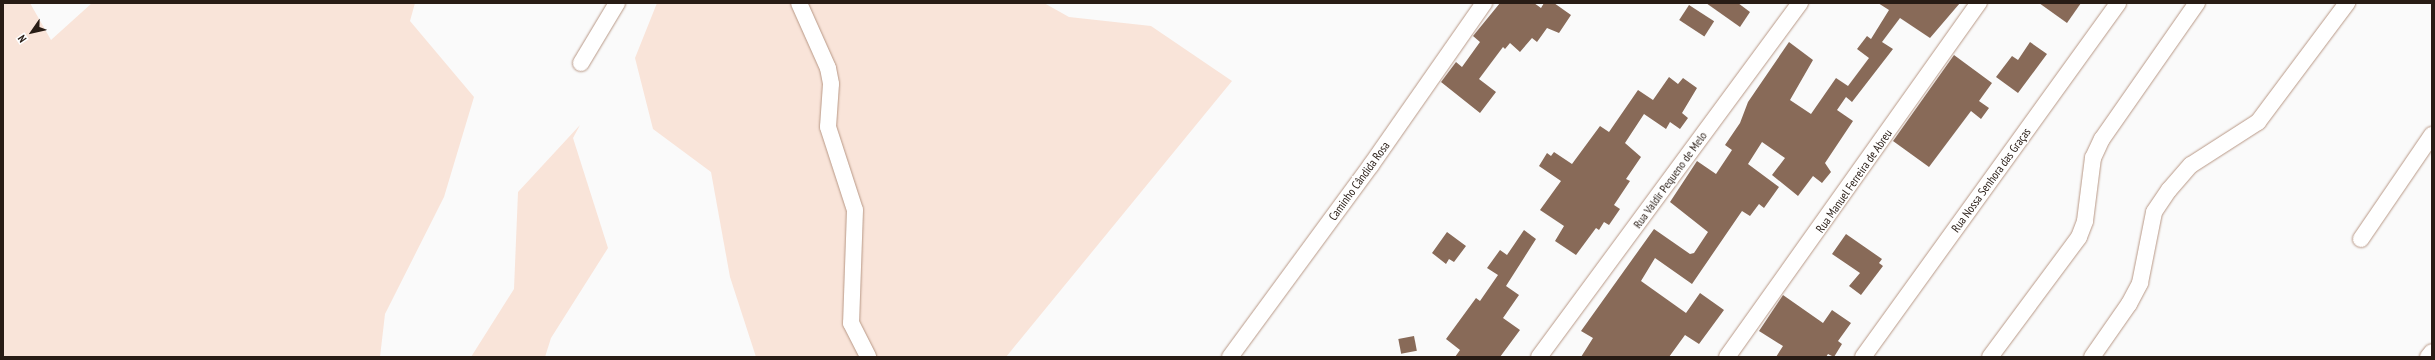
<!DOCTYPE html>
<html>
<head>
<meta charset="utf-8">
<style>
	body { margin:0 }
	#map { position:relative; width:2435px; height:360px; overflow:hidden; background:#fafafa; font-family:"PT Sans Narrow",sans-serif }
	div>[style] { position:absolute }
	.green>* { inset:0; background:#f9e4d9 }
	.building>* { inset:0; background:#886a58; transform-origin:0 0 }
	.roads { filter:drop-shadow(0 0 1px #b89886) drop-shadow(0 0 1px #b89886) }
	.minor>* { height:16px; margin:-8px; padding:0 8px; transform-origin:8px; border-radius:8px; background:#fff }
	span { translate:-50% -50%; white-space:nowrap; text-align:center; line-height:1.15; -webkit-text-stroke:3px #fff; paint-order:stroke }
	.street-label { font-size:12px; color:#281c15 }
	.frame { position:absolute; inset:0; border:4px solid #281c15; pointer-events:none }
	.north { position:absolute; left:12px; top:12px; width:40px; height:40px; -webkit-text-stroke:3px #fff; paint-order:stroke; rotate:236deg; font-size:11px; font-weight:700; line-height:16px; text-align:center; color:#281c15 }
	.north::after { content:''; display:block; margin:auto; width:14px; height:18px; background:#281c15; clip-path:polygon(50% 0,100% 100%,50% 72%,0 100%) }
</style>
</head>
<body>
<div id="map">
	<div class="green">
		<i style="clip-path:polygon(3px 3px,30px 3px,51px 40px,92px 3px,415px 3px,410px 21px,474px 97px,444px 197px,385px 314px,380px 357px,3px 357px)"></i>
		<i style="clip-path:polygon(657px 3px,1044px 3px,1069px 17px,1151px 26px,1232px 81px,1006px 357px,756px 357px,730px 277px,711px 172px,653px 129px,635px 58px)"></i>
		<i style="clip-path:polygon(580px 125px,573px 138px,608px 248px,551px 338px,545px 357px,471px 357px,514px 289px,518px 192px)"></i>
	</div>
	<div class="building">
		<i style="clip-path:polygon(1500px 3px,1534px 3px,1541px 8px,1544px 3px,1554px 3px,1571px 15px,1559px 33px,1547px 28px,1537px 42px,1532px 38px,1520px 52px,1510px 43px,1505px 49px,1503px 47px,1479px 79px,1496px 92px,1480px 113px,1441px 82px,1456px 62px,1462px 67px,1480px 42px,1473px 36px)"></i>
		<i style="clip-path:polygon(1706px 3px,1738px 3px,1750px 12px,1740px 27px)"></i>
		<i style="clip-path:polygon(1878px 3px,1960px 3px,1930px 38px,1900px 18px,1882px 42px,1893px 49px,1852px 102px,1846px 97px,1837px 110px,1853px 121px,1825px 163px,1831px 172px,1822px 183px,1813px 176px,1798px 196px,1772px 175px,1785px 158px,1762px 142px,1748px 164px,1779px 187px,1764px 208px,1759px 204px,1750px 216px,1742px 211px,1692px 284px,1655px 258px,1641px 281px,1686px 313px,1700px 293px,1724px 310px,1699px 344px,1685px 335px,1669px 357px,1581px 357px,1593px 338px,1581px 331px,1654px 229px,1690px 254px,1694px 253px,1708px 232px,1670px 202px,1697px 161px,1716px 174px,1732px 150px,1725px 145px,1740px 123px,1748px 102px,1789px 42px,1813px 60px,1790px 100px,1811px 114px,1836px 78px,1848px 86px,1869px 58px,1857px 49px,1867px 36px,1871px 39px,1889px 10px)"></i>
		<i style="clip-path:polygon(2039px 3px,2081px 3px,2067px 23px)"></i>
		<i style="left:1689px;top:5px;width:30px;height:18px;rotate:33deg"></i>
		<i style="clip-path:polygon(2030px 42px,2047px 54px,2018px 93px,1996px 77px,2012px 56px,2018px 60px)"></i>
		<i style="clip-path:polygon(1954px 55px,1992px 83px,1979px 101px,1989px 108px,1981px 119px,1971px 111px,1929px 167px,1893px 141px)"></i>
		<i style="clip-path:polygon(1669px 77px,1678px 84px,1683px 78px,1697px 88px,1682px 113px,1688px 118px,1680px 129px,1670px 122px,1666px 129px,1644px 114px,1625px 143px,1641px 157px,1626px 179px,1630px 181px,1614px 205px,1620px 209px,1609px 225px,1604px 222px,1599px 230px,1596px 228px,1576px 255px,1555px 241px,1564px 226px,1540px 210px,1561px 181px,1539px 166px,1547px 153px,1551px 156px,1554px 152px,1572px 164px,1600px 126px,1609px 132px,1638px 90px,1653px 100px)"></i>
		<i style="clip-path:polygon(1524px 230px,1536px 239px,1506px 286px,1519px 295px,1503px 318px,1520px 330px,1500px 357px,1455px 357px,1460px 350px,1446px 339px,1476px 298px,1480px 301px,1498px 275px,1487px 268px,1500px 250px,1507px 255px)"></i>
		<i style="clip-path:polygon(1447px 232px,1466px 246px,1454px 262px,1449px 259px,1446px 264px,1432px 253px)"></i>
		<i style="clip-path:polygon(1846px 234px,1882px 259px,1879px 263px,1883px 266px,1861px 295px,1849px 286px,1860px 273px,1832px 254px)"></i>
		<i style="clip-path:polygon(1783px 295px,1823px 323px,1832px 310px,1851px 323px,1838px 341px,1842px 344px,1834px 357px,1828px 354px,1826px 357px,1776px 357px,1783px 346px,1759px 331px)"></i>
		<i style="left:1414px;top:336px;width:15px;height:16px;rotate:79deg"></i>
	</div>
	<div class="roads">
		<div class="minor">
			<i style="left:799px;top:3px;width:71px;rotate:66deg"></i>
			<i style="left:828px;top:68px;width:16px;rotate:79deg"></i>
			<i style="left:831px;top:84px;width:43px;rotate:94deg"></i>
			<i style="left:828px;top:127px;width:87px;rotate:72deg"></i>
			<i style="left:855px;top:210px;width:113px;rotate:92deg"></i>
			<i style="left:851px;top:323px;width:38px;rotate:63deg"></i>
			<i style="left:581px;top:63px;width:70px;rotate:-59deg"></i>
			<i style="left:2361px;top:239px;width:126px;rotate:-55.7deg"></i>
			<i style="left:1230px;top:357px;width:238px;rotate:-53.7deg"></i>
			<i style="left:1371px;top:165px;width:198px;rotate:-55.1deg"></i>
			<i style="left:1539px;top:357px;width:440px;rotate:-53.6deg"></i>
			<i style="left:1727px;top:357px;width:435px;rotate:-54.6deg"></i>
			<i style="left:1863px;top:357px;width:436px;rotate:-54.2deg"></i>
			<i style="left:1990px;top:357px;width:149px;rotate:-53.4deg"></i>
			<i style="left:2079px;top:237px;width:17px;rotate:-69deg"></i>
			<i style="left:2085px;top:221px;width:64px;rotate:-82.8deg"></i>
			<i style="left:2093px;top:158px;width:21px;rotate:-65deg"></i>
			<i style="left:2102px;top:139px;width:166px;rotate:-55.1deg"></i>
			<i style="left:2092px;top:357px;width:65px;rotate:-55.1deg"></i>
			<i style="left:2129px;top:304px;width:24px;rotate:-62deg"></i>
			<i style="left:2140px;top:283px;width:72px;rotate:-78.8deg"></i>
			<i style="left:2154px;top:212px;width:27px;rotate:-56deg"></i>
			<i style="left:2169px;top:190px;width:33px;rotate:-49deg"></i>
			<i style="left:2191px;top:165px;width:80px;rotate:-32.7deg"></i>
			<i style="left:2258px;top:122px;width:149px;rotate:-53.2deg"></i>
			<i style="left:2428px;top:357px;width:6px;rotate:-51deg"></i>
		</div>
	</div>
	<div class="street-label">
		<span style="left:1670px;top:180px;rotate:-54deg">Rua Valdir Pequeno de Melo</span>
		<span style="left:1991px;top:180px;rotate:-54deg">Rua Nossa Senhora das Graças</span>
		<span style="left:1359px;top:181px;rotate:-54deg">Caminho Cândida Rosa</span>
		<span style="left:1854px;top:181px;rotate:-55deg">Rua Manuel Ferreira de Abreu</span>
	</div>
	<div class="frame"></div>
	<div class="north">N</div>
</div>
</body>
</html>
